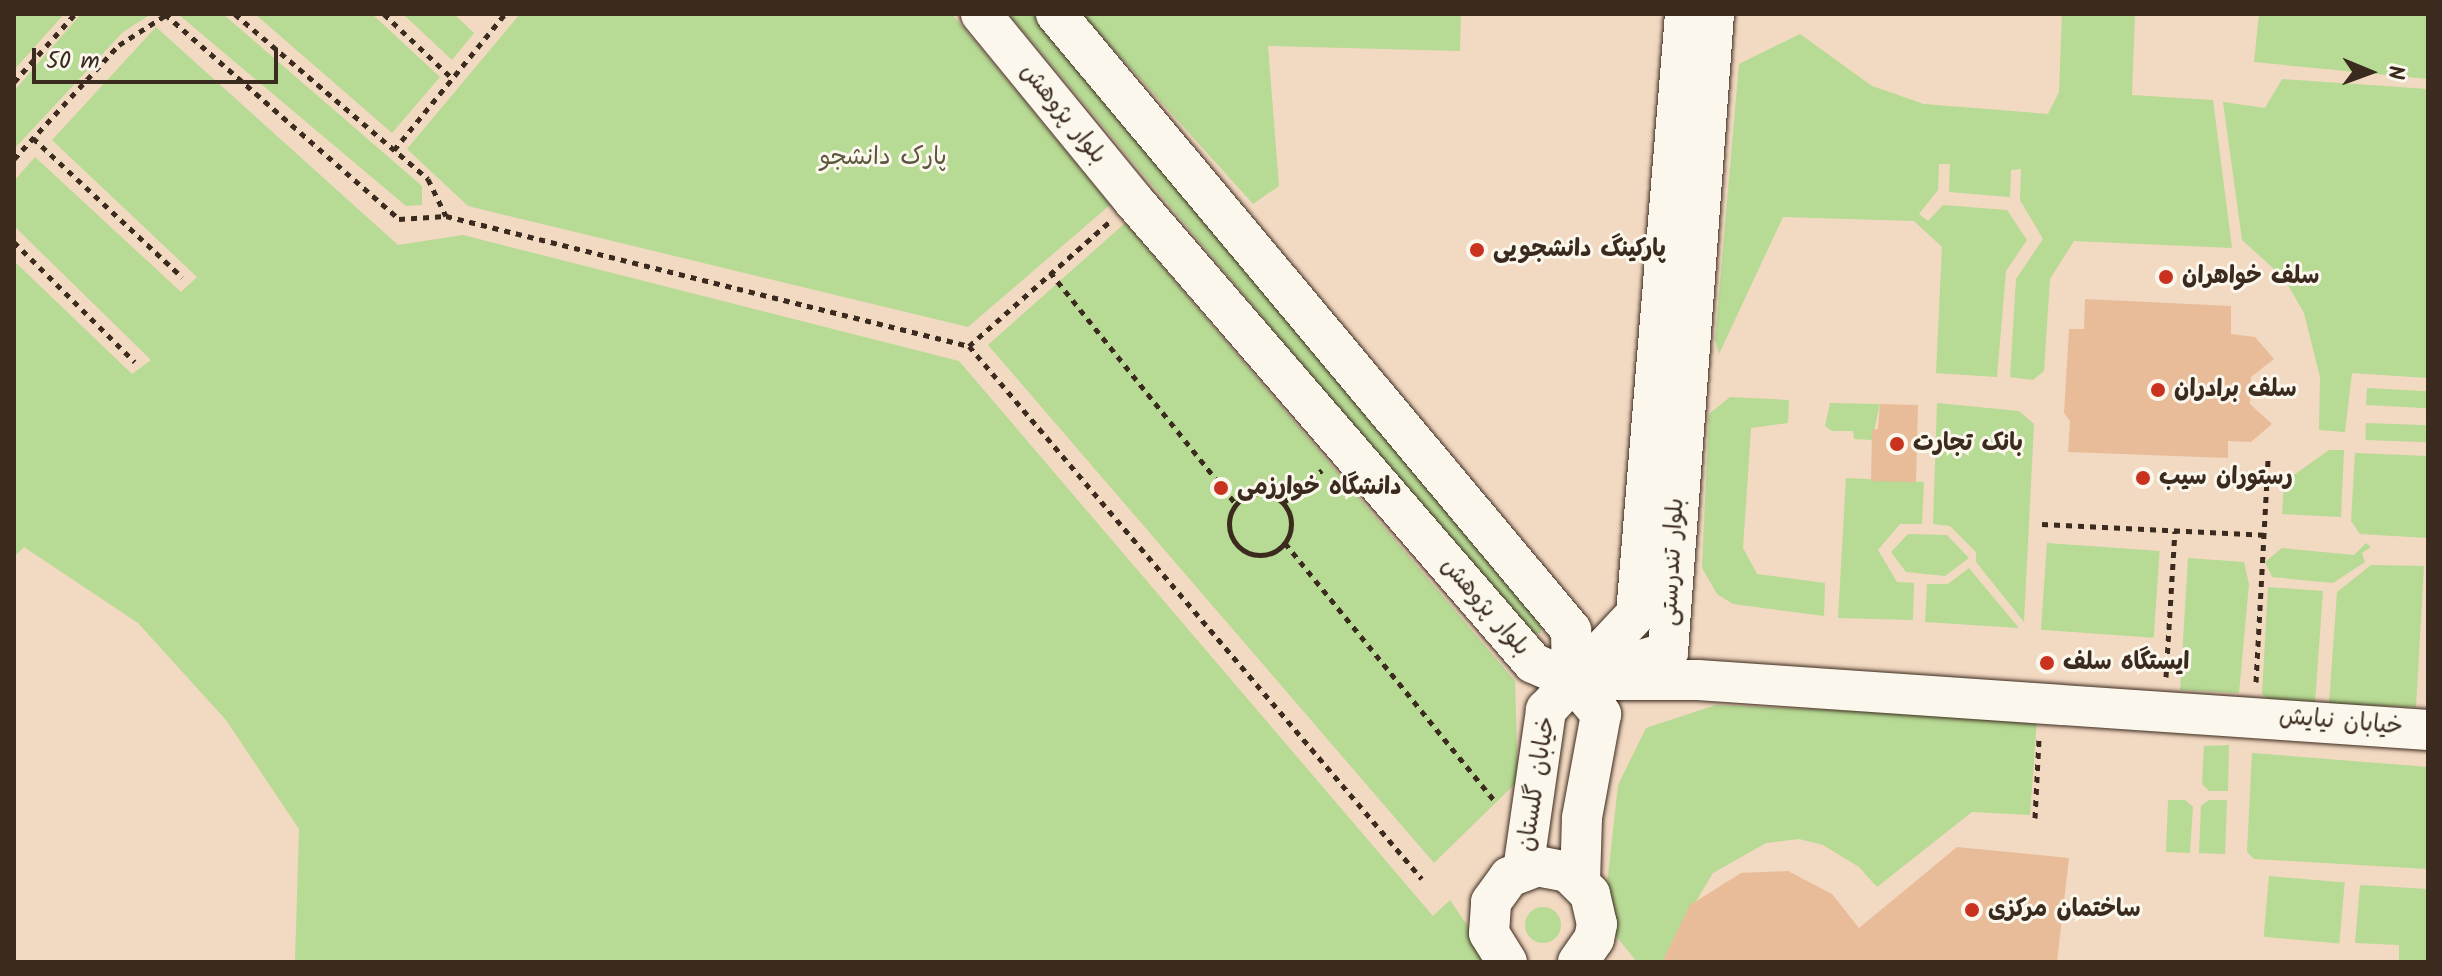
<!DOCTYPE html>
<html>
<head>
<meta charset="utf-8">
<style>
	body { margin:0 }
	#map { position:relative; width:2442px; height:976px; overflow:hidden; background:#f6e5d3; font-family:Kalam,"Playpen Sans Arabic",sans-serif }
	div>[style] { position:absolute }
	.built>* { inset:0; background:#f2d9c2; transform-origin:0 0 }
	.green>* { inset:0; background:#b7da94; transform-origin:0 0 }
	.round { border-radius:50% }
	.building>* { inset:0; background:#e9bc99 }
	.path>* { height:5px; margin-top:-2.5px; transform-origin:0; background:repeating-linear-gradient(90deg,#3b2a1e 0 6px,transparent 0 12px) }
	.path>.ring { margin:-2.5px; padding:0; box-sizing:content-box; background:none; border:5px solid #3b2a1e; border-radius:50% }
	.roads { filter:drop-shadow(0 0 2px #3b2a1e) drop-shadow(0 0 2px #3b2a1e) }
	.minor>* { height:40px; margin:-20px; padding:0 20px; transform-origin:20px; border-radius:20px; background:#fbf7ec }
	.dots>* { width:22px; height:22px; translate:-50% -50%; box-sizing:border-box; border:4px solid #fbf7ec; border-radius:50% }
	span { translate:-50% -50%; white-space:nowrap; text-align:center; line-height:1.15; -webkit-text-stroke:6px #fbf7ec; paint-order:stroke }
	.street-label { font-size:24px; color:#3b2a1e }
	.park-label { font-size:24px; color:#5a563c }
	.poi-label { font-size:24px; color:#3b2a1e; font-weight:700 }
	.left { translate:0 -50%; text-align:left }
	.frame { position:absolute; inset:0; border:16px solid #3b2a1e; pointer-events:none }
	.north { position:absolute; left:2330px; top:32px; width:80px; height:80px; -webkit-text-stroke:6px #fbf7ec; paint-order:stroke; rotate:91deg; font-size:22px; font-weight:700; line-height:32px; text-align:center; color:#3b2a1e }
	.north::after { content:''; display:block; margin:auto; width:28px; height:36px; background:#3b2a1e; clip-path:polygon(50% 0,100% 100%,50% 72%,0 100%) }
	.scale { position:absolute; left:32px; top:48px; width:246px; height:36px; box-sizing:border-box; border:4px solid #3b2a1e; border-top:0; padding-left:10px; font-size:24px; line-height:28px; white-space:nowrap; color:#3b2a1e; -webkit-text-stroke:6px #fbf7ec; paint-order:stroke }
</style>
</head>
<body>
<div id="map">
	<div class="built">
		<i style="left:14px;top:14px;width:2414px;height:948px"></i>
	</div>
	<div class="green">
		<i style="clip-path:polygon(14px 14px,64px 14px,14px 70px)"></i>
		<i style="clip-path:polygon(81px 14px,148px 16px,123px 32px,14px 149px,14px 91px)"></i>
		<i style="clip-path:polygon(178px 14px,223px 14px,422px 186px,422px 205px,406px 206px)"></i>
		<i style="clip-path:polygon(255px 14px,372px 14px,440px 77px,392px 133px)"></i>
		<i style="clip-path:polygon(403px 14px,454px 14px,474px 33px,452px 60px)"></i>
		<i style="clip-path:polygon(520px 14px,952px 14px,1110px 205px,968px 327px,468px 206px,407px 149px)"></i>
		<i style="clip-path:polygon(1009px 14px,1036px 14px,1541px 619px,1541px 633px,1527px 633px)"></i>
		<i style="clip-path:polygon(1082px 14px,1461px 14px,1460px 51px,1268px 46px,1279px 186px,1253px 204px)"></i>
		<i style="clip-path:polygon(2062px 14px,2135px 14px,2132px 95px,2213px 100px,2232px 248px,2074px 241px,2050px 279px,2044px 371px,2033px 380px,2010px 377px,2016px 279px,2043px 239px,2020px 200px,2021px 169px,2011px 170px,2010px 197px,1949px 192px,1950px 164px,1939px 164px,1938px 190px,1919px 214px,1928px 221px,1943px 205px,2007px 210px,2027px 240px,2006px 271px,1997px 377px,1936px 373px,1942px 247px,1914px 221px,1783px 217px,1719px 354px,1715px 340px,1739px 64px,1800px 34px,1872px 86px,1924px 104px,2048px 114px,2059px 92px)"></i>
		<i style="clip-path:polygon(2259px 14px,2428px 14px,2428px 79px,2254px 62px)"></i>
		<i style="clip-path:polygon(156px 27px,398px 245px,463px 235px,959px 361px,1433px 916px,1450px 900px,1482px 947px,1482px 962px,295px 962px,299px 829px,226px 720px,138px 623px,24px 547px,14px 557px,14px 261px,132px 374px,151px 360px,14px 226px,14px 181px,35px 157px,181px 292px,197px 277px,52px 140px)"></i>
		<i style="clip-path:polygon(2282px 79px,2428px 89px,2428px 378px,2352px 373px,2345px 432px,2319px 430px,2320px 377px,2304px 313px,2284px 278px,2242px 240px,2223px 102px,2265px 108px)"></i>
		<i style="clip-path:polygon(1125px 223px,1515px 681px,1518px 781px,1434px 863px,988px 345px)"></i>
		<i style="left:2367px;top:388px;width:61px;height:17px;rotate:3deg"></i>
		<i style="clip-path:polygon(1730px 397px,1789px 400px,1788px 423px,1751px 428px,1743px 548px,1757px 574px,1825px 583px,1824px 616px,1733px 604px,1717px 594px,1702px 568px,1709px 414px)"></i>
		<i style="clip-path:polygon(1830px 403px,1880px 404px,1872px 440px,1854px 439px,1853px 431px,1832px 431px,1825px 426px)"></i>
		<i style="clip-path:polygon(1937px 403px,2019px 411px,2034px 424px,2024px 622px,1976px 562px,1976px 552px,1950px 526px,1933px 524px)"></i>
		<i style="left:2366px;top:423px;width:62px;height:17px;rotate:2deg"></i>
		<i style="clip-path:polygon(2329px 450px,2344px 450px,2341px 517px,2282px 514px,2284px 482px)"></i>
		<i style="clip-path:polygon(2355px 453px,2428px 456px,2428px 538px,2360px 534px,2351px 521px)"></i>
		<i style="clip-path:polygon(1846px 478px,1924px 482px,1922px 524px,1900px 524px,1878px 550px,1897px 582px,1914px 583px,1913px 620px,1838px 618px)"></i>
		<i style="clip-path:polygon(1908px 534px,1947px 535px,1969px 558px,1945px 576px,1906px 572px,1891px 552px)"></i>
		<i style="left:2047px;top:543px;width:113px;height:87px;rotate:4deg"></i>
		<i style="clip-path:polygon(2366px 543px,2371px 547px,2362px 553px,2365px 562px,2333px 583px,2272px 577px,2265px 562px,2282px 548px,2354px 555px)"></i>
		<i style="clip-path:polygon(2188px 558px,2244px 562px,2249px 584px,2239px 693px,2180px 690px)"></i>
		<i style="clip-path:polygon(2371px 565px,2424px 566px,2416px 707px,2329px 704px,2337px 592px)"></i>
		<i style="clip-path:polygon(1969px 568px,2019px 628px,1925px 622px,1927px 584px,1948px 584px)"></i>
		<i style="clip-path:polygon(2268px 587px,2323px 591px,2315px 703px,2270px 701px,2262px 694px)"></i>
		<i style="clip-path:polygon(1716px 705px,2037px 719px,2030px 815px,1972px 812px,1877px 887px,1859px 867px,1823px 845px,1799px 839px,1766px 843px,1713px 873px,1695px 903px,1694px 962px,1637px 962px,1603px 920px,1618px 785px,1646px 728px)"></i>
		<i style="clip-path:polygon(2229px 745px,2228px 791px,2209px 791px,2202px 784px,2204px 746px)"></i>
		<i style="clip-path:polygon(2252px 753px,2428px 767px,2428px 869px,2254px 859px,2247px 852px)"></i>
		<i style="clip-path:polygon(2168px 800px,2185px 800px,2193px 807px,2190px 853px,2166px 852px)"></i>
		<i style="clip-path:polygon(2209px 800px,2227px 800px,2225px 854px,2199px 853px,2201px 806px)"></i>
		<i style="left:2269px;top:876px;width:76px;height:61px;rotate:5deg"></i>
		<i style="clip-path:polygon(2360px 885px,2428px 889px,2428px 962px,2399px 962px,2399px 945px,2355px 943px)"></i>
		<i class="round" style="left:1525px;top:907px;width:36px;height:36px"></i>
	</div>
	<div class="building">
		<i style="clip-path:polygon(2085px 299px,2231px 306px,2231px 334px,2255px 337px,2274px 359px,2251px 377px,2250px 404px,2272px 424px,2251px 442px,2228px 441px,2228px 458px,2068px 452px,2070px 421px,2064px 413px,2069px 329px,2084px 329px)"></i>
		<i style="clip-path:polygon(1880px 404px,1918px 405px,1916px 482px,1871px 481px,1872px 430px,1878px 429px)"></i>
		<i style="clip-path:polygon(1957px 847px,2069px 858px,2057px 962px,1662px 962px,1690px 905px,1741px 873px,1788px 871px,1832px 894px,1859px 928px)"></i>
	</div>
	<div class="path">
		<i style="left:165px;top:14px;width:311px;rotate:41.2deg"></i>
		<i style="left:399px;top:219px;width:47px;rotate:-3.7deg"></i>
		<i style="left:446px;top:216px;width:539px;rotate:13.96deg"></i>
		<i style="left:969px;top:346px;width:699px;rotate:49.64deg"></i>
		<i style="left:235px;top:14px;width:254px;rotate:40.5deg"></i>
		<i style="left:428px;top:179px;width:41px;rotate:64.1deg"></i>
		<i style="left:384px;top:14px;width:93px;rotate:43.3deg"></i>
		<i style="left:14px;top:82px;width:91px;rotate:-48.1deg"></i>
		<i style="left:33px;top:138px;width:204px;rotate:43deg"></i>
		<i style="left:394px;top:150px;width:176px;rotate:-50.8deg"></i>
		<i style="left:14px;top:159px;width:155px;rotate:-47.4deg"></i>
		<i style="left:119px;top:45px;width:56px;rotate:-32.6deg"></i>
		<i style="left:14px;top:242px;width:170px;rotate:44.8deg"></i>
		<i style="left:1050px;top:272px;width:297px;rotate:51.3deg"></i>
		<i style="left:969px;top:346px;width:187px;rotate:-41.5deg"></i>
		<i class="ring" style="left:1229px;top:493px;width:57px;height:57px"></i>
		<i style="left:1283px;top:503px;width:51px;rotate:-40.2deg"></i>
		<i style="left:2042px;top:524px;width:222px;rotate:2.8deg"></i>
		<i style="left:1285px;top:543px;width:333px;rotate:50.9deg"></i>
		<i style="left:2166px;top:677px;width:146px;rotate:-86.5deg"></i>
		<i style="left:2256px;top:682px;width:225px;rotate:-86.9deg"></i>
		<i style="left:2035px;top:818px;width:79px;rotate:-87.1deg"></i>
	</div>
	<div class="roads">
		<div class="minor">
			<i style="left:981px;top:14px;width:242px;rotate:50.7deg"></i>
			<i style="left:1134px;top:201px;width:610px;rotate:49.18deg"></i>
			<i style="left:1533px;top:663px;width:43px;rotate:23.6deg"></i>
			<i style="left:1572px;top:680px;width:45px;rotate:49.5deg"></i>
			<i style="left:1601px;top:714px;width:106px;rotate:100.4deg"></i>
			<i style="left:1582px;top:818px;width:63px;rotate:91.8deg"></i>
			<i style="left:1056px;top:14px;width:803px;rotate:50.1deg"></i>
			<i style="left:1571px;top:630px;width:50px;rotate:88.9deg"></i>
			<i style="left:1614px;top:668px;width:56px;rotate:-16.5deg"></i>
			<i style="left:1668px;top:652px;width:640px;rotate:-85.88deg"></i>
			<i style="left:1572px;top:680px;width:126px"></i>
			<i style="left:1698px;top:680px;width:732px;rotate:3.92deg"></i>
			<i style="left:1523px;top:870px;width:162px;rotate:-81.8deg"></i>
			<i style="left:1546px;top:710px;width:132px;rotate:-46.8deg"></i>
			<i style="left:1636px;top:614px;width:602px;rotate:-85.33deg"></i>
			<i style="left:1507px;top:962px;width:34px;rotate:-122deg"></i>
			<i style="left:1489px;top:933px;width:31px;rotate:-86deg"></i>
			<i style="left:1491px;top:902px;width:31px;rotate:-54deg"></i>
			<i style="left:1509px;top:877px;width:30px;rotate:-21deg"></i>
			<i style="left:1537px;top:866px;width:32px;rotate:11deg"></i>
			<i style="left:1568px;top:872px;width:31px;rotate:45deg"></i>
			<i style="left:1590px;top:894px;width:31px;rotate:77deg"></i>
			<i style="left:1597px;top:924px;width:15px;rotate:101deg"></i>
			<i style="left:1594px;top:939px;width:28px;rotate:125deg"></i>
		</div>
	</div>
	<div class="dots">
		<i style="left:1477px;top:250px;background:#c8321e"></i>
		<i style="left:2166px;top:277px;background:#c8321e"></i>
		<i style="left:2158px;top:390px;background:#c8321e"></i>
		<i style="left:1897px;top:444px;background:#c8321e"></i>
		<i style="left:2143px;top:478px;background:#c8321e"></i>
		<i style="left:1221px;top:488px;background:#c8321e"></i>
		<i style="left:2047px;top:663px;background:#c8321e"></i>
		<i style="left:1972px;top:910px;background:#c8321e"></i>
	</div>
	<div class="street-label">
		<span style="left:1063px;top:114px;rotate:51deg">بلوار پژوهش</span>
		<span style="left:1673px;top:562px;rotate:-87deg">بلوار تندرستی</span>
		<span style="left:1485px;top:607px;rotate:49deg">بلوار پژوهش</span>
		<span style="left:2341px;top:722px;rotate:5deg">خیابان نیایش</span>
		<span style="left:1537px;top:784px;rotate:-81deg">خیابان گلستان</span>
	</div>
	<div class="park-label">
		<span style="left:883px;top:158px">پارک دانشجو</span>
	</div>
	<div class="poi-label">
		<span class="left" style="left:1493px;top:250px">پارکینگ دانشجویی</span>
		<span class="left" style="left:2182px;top:277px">سلف خواهران</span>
		<span class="left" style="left:2174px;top:390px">سلف برادران</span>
		<span class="left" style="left:1913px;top:444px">بانک تجارت</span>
		<span class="left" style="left:2159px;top:478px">رستوران سیب</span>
		<span class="left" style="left:1237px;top:488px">دانشگاه خوارزمی</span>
		<span class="left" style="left:2063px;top:663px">ایستگاه سلف</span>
		<span class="left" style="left:1988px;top:910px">ساختمان مرکزی</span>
	</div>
	<div class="frame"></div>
	<div class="north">N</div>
	<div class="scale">50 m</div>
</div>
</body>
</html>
